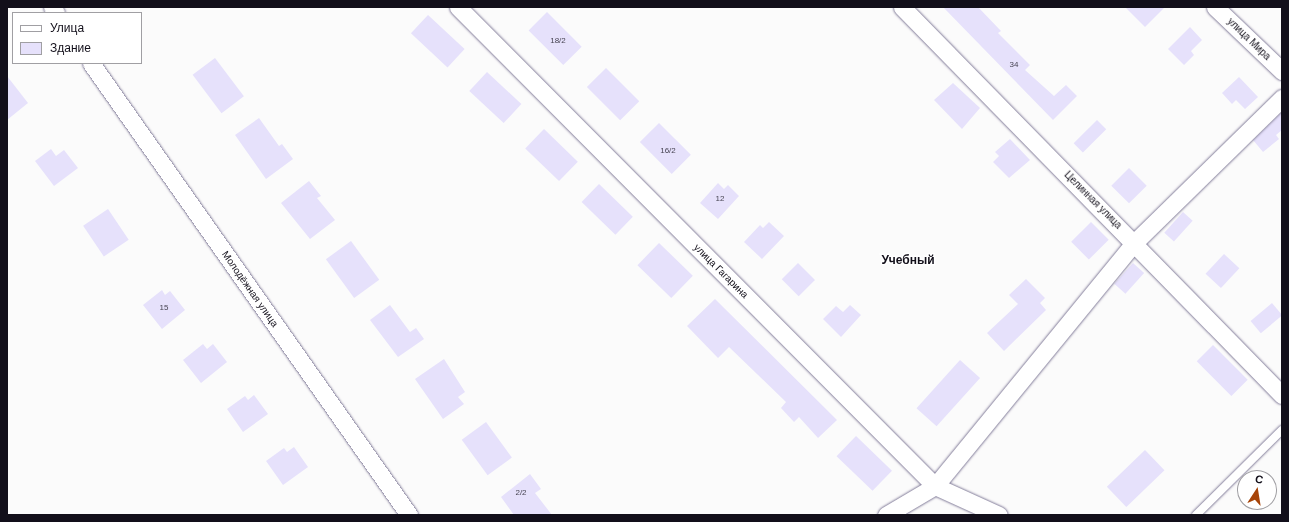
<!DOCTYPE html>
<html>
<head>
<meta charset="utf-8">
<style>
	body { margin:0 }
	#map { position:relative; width:1289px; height:522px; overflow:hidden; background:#fbfbfb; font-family:Arial,sans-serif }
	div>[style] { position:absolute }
	.building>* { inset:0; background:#e6e1fb; transform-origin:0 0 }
	.roads { filter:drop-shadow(0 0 1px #837d9a) drop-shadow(0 0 1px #837d9a) }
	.lane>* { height:8px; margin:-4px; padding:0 4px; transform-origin:4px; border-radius:4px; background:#fff }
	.street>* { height:17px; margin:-8.5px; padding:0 8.5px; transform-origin:8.5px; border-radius:8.5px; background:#fff }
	span { translate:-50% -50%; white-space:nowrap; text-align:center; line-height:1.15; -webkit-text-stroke:3px #fff; paint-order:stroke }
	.number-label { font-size:8px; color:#474452 }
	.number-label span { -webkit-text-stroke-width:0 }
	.street-label { font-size:10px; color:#120f1a }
	.quarter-label { font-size:12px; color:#120f1a; font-weight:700 }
	.frame { position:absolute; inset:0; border:8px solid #120f1a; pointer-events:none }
	.legend { position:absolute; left:12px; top:12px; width:130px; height:52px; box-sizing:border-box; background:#fff; border:1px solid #a09fa3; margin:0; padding:5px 7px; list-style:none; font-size:12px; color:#120f1a }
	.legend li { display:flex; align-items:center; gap:8px; height:20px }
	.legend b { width:20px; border:1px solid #a09fa3 }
	.north { position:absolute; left:1237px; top:470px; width:40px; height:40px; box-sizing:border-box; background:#fff; border:1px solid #a09fa3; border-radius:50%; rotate:12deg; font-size:11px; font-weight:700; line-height:16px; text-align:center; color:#120f1a }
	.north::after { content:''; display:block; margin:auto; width:14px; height:18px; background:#a74408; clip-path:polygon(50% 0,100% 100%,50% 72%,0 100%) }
</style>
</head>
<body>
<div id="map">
	<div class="building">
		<i style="clip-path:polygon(943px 7px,978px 7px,1001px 31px,998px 33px,1030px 65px,1025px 70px,1054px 96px,1066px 85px,1077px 96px,1053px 120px)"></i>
		<i style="clip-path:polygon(1125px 7px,1165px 7px,1145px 27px)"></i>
		<i style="left:547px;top:12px;width:49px;height:26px;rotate:45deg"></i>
		<i style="left:428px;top:15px;width:50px;height:25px;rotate:43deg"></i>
		<i style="clip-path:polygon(1190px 27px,1202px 40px,1191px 51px,1194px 55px,1184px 65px,1168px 49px)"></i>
		<i style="left:215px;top:58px;width:48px;height:28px;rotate:53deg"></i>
		<i style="left:606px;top:68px;width:47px;height:27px;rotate:45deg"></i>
		<i style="left:487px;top:72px;width:47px;height:26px;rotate:43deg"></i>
		<i style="clip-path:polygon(7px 76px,28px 103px,7px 120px)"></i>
		<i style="clip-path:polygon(1239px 77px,1258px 97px,1245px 109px,1236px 100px,1232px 104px,1222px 93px)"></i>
		<i style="clip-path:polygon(953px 83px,980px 108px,962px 129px,934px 100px)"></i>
		<i style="clip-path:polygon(1282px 112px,1282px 130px,1276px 135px,1279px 139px,1263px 152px,1253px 140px)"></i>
		<i style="clip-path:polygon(259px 118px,279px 146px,282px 144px,293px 159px,266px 179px,235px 135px)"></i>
		<i style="left:1097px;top:120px;width:13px;height:33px;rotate:45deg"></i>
		<i style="left:659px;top:123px;width:45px;height:27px;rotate:45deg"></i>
		<i style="left:544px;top:129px;width:47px;height:27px;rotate:44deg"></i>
		<i style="clip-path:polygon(1010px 139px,1030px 160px,1009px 178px,993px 162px,999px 156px,995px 152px)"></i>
		<i style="clip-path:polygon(51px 149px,56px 156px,64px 150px,78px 168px,54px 186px,35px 161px)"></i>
		<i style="left:1129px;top:168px;width:25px;height:25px;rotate:45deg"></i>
		<i style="clip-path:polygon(309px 181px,321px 196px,317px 198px,335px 220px,310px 239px,281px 203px)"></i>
		<i style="clip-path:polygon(718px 183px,724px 189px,728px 185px,739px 196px,718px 219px,700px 203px)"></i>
		<i style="left:599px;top:184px;width:47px;height:25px;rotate:44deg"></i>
		<i style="left:108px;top:209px;width:37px;height:30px;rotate:56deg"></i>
		<i style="left:1183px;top:212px;width:13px;height:28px;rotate:42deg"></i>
		<i style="clip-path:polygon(769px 222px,784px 236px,762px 259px,744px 242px,760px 225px,763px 228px)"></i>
		<i style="left:1091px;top:222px;width:25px;height:28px;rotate:45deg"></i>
		<i style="left:351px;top:241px;width:48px;height:31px;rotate:54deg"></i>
		<i style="left:659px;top:243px;width:47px;height:31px;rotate:44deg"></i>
		<i style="left:1224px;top:254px;width:21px;height:27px;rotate:43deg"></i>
		<i style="left:798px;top:263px;width:24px;height:23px;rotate:45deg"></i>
		<i style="left:1133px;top:263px;width:15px;height:28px;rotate:42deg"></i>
		<i style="clip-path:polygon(1026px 279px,1045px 298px,1040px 303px,1046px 310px,1004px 351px,987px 333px,1018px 304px,1009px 295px)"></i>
		<i style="clip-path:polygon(162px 290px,165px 295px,170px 291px,185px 310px,162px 329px,143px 305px)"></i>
		<i style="clip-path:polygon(715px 299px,837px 420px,818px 438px,799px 417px,794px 422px,781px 408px,786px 402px,729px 347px,718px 358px,687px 326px)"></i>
		<i style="left:1272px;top:303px;width:16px;height:28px;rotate:50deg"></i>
		<i style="clip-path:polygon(390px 305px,410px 332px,416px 328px,424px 339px,398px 357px,370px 320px)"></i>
		<i style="clip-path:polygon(850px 305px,861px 315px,841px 337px,823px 319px,836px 306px,843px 312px)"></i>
		<i style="clip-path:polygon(203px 344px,207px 349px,213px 344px,227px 362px,201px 383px,183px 360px)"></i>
		<i style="left:1213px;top:345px;width:49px;height:23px;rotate:45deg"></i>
		<i style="clip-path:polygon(444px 359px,465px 392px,458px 397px,464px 404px,443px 419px,415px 379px)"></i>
		<i style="left:960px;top:360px;width:27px;height:65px;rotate:42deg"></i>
		<i style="clip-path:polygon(254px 395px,268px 414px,243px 432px,227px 409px,245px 396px,248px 400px)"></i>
		<i style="left:486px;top:422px;width:44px;height:30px;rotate:54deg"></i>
		<i style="left:856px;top:436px;width:50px;height:28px;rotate:44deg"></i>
		<i style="clip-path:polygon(294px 447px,308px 467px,283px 485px,266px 461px,284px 448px,287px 452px)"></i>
		<i style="left:1145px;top:450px;width:28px;height:53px;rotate:46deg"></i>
		<i style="clip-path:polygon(530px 474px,541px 489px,535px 493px,552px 515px,514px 515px,501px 497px)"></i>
	</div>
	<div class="roads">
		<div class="lane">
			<i style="left:1196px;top:515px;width:121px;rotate:-44.7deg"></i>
		</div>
		<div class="street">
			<i style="left:52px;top:7px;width:7px;rotate:56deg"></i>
			<i style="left:458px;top:7px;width:676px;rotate:45.12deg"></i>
			<i style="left:935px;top:486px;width:70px;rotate:24.4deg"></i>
			<i style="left:902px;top:7px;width:543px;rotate:45.6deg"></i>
			<i style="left:1215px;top:7px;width:93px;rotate:43.7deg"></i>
			<i style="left:91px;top:63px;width:553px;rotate:54.87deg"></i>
			<i style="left:886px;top:515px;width:57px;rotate:-30.6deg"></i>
			<i style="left:935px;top:486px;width:315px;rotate:-50.7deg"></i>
			<i style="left:1135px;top:242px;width:206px;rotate:-44.4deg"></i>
		</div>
	</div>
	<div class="number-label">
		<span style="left:558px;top:41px">18/2</span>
		<span style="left:1014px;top:65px">34</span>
		<span style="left:668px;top:151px">16/2</span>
		<span style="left:720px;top:199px">12</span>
		<span style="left:164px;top:308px">15</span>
		<span style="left:521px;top:493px">2/2</span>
	</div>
	<div class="street-label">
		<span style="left:1249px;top:39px;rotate:44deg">улица Мира</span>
		<span style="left:1093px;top:200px;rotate:45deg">Целинная улица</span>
		<span style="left:721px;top:271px;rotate:45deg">улица Гагарина</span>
		<span style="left:250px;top:289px;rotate:55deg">Молодёжная улица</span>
	</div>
	<div class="quarter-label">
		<span style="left:908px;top:261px">Учебный</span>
	</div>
	<div class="frame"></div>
	<ul class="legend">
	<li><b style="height:5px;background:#fff"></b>Улица</li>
	<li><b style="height:11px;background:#e6e1fb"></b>Здание</li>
	</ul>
	<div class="north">С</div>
</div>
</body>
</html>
